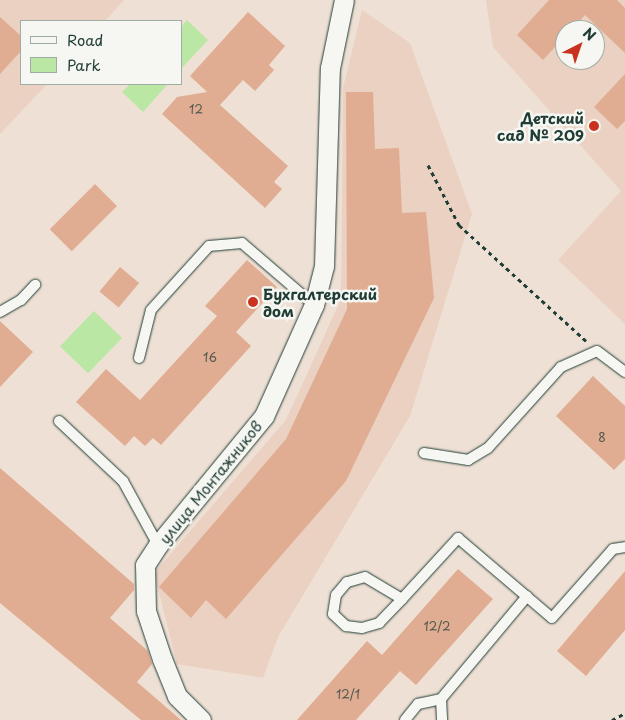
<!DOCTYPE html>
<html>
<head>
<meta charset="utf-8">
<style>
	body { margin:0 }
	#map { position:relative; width:625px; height:720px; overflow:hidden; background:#efe0d5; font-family:"Playpen Sans",sans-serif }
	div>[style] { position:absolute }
	.built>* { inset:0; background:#ead1c1 }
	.green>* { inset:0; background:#bae7a4; transform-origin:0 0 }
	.building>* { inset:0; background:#e0ad92; transform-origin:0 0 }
	.path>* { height:3px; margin-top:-1.5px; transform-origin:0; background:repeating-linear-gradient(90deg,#1f3d34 0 4px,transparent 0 8px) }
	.roads { filter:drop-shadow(0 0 1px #1f3d34) drop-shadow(0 0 1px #1f3d34) }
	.service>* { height:10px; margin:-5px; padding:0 5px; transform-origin:5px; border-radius:5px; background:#f6f6f2 }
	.minor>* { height:19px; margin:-9.5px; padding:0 9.5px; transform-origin:9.5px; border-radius:9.5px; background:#f6f6f2 }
	.dots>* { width:14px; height:14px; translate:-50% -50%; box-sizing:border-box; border:2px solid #f6f6f2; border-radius:50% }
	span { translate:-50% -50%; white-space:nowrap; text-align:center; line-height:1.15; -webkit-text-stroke:5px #f6f6f2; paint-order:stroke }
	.number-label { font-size:12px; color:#4f594c }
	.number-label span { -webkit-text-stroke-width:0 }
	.poi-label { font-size:15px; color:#1f3d34; font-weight:700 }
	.right { translate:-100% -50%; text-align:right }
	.left { translate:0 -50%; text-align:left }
	.street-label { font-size:15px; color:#1f3d34 }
	.legend { position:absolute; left:20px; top:20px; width:162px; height:65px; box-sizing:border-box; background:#f6f6f2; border:1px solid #a0aca6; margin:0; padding:6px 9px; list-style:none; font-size:15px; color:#1f3d34 }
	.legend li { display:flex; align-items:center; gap:10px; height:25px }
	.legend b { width:25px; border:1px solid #a0aca6 }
	.north { position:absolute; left:555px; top:20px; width:50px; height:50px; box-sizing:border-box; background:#f6f6f2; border:1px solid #a0aca6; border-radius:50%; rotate:41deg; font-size:14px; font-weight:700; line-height:20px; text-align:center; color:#1f3d34 }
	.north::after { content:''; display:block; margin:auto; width:18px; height:22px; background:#c8321e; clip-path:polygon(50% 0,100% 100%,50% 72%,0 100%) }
</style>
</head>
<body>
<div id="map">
	<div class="built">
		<i style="clip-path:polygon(0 0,124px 0,105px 21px,21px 21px,21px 84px,47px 84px,0 134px)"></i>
		<i style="clip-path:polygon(evenodd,486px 0,625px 0,625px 324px,558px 260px,621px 191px,493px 47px,486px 0,565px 30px,595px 30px,595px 60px,565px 60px,565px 30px)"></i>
		<i style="clip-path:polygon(362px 10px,410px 43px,472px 214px,410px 416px,278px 637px,263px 678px,177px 664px,154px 573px,286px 420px,341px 299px,343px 88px)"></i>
	</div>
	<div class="green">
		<i style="clip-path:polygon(187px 20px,208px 40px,181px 69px,181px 27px)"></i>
		<i style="clip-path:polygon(130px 84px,168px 84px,143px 112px,122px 92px)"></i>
		<i style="left:94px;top:311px;width:39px;height:49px;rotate:44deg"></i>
	</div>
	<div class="building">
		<i style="clip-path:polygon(549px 0,617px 0,625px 8px,625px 53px,585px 15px,571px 30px,565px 30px,565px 36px,543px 60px,517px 35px)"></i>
		<i style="clip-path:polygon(248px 12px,285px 46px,269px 65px,274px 70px,255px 91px,243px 80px,220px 105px,288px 166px,274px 182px,282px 189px,265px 208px,162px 114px,177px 97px,207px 92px,190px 76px)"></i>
		<i style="clip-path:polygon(0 17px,21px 36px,21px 51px,0 74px)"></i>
		<i style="clip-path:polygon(625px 74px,625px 121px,617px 129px,594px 107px)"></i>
		<i style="clip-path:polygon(346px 92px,373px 92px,375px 149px,399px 148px,402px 213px,426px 212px,434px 298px,346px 481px,226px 619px,206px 600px,191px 618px,159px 587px,286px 439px,347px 309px)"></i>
		<i style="left:95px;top:184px;width:31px;height:64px;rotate:45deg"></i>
		<i style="clip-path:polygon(247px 260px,277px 287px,236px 332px,251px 346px,161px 445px,153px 438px,145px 446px,134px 436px,125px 446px,76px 402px,106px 369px,140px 400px,217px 316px,205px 306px)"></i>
		<i style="left:120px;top:267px;width:25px;height:32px;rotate:40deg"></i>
		<i style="clip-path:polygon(0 321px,33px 352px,0 387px)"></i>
		<i style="clip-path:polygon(593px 376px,625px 406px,625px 459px,614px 470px,556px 416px)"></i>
		<i style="clip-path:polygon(0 468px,134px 584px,134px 590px,110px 618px,148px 651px,152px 664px,137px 682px,181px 720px,141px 720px,0 603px)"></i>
		<i style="clip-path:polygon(458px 569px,493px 599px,416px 685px,400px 671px,356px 720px,297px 720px,367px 641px,382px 655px)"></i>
		<i style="clip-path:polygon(625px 571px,625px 630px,586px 676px,557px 651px)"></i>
	</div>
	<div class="path">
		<i style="left:428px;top:165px;width:68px;rotate:62.7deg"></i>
		<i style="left:459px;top:225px;width:172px;rotate:42.4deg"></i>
		<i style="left:612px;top:720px;width:15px;rotate:-28deg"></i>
	</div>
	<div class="roads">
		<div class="service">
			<i style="left:0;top:312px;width:24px;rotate:-30deg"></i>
			<i style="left:21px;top:300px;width:21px;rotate:-47deg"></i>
			<i style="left:139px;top:358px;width:49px;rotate:-76deg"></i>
			<i style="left:151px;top:310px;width:86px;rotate:-47.8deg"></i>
			<i style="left:209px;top:246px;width:33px;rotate:-5deg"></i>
			<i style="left:242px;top:243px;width:95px;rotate:40.7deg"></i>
			<i style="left:59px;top:421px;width:88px;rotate:43.2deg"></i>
			<i style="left:123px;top:481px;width:73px;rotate:61.3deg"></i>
			<i style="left:424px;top:453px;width:45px;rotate:9deg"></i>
			<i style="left:468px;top:460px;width:23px;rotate:-31deg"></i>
			<i style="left:488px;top:448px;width:109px;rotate:-48deg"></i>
			<i style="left:561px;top:367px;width:39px;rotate:-24deg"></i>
			<i style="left:597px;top:351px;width:35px;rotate:37deg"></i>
			<i style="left:402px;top:599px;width:43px;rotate:-149.3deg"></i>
			<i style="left:365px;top:577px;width:19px;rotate:164deg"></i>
			<i style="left:347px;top:582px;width:17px;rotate:130deg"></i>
			<i style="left:336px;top:595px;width:19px;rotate:99deg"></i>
			<i style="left:333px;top:614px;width:18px;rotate:43deg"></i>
			<i style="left:346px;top:626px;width:16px;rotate:7deg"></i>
			<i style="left:362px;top:628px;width:18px;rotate:-16deg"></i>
			<i style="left:379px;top:623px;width:33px;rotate:-46deg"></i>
			<i style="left:402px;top:599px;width:83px;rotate:-47.4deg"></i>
			<i style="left:458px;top:538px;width:123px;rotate:40.4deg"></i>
			<i style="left:552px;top:618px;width:92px;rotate:-48.5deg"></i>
			<i style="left:613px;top:549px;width:12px;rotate:-9deg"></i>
			<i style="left:441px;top:699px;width:21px;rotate:87deg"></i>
			<i style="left:405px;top:720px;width:21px;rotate:-51deg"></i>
			<i style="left:418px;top:704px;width:24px;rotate:-12deg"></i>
			<i style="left:441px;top:699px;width:134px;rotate:-50.1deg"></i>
		</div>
		<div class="minor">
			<i style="left:201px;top:720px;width:34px;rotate:-135deg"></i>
			<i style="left:177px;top:696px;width:40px;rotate:-112deg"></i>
			<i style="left:162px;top:659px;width:51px;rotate:-108.4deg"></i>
			<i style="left:146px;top:611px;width:46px;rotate:-91.2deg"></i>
			<i style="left:145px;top:565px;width:24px;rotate:-57deg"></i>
			<i style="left:158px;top:545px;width:167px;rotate:-50.6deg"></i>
			<i style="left:264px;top:416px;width:122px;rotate:-65.8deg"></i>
			<i style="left:314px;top:305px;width:40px;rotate:-75.6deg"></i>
			<i style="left:324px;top:266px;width:198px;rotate:-88.3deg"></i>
			<i style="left:330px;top:68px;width:69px;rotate:-78.4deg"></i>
		</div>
	</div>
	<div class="dots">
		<i style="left:594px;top:126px;background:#c8321e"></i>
		<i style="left:253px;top:302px;background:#c8321e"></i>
	</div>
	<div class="number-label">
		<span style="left:196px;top:110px">12</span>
		<span style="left:210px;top:358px">16</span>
		<span style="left:602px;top:438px">8</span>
		<span style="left:437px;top:627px">12/2</span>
		<span style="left:348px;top:695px">12/1</span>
	</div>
	<div class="poi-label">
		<span class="right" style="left:584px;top:126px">Детский<br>сад № 209</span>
		<span class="left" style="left:263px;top:302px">Бухгалтерский<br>дом</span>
	</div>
	<div class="street-label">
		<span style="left:210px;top:482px;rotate:-51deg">улица Монтажников</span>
	</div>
	<ul class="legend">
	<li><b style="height:6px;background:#f6f6f2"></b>Road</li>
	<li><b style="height:14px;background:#bae7a4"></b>Park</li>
	</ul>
	<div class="north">N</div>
</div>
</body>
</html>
